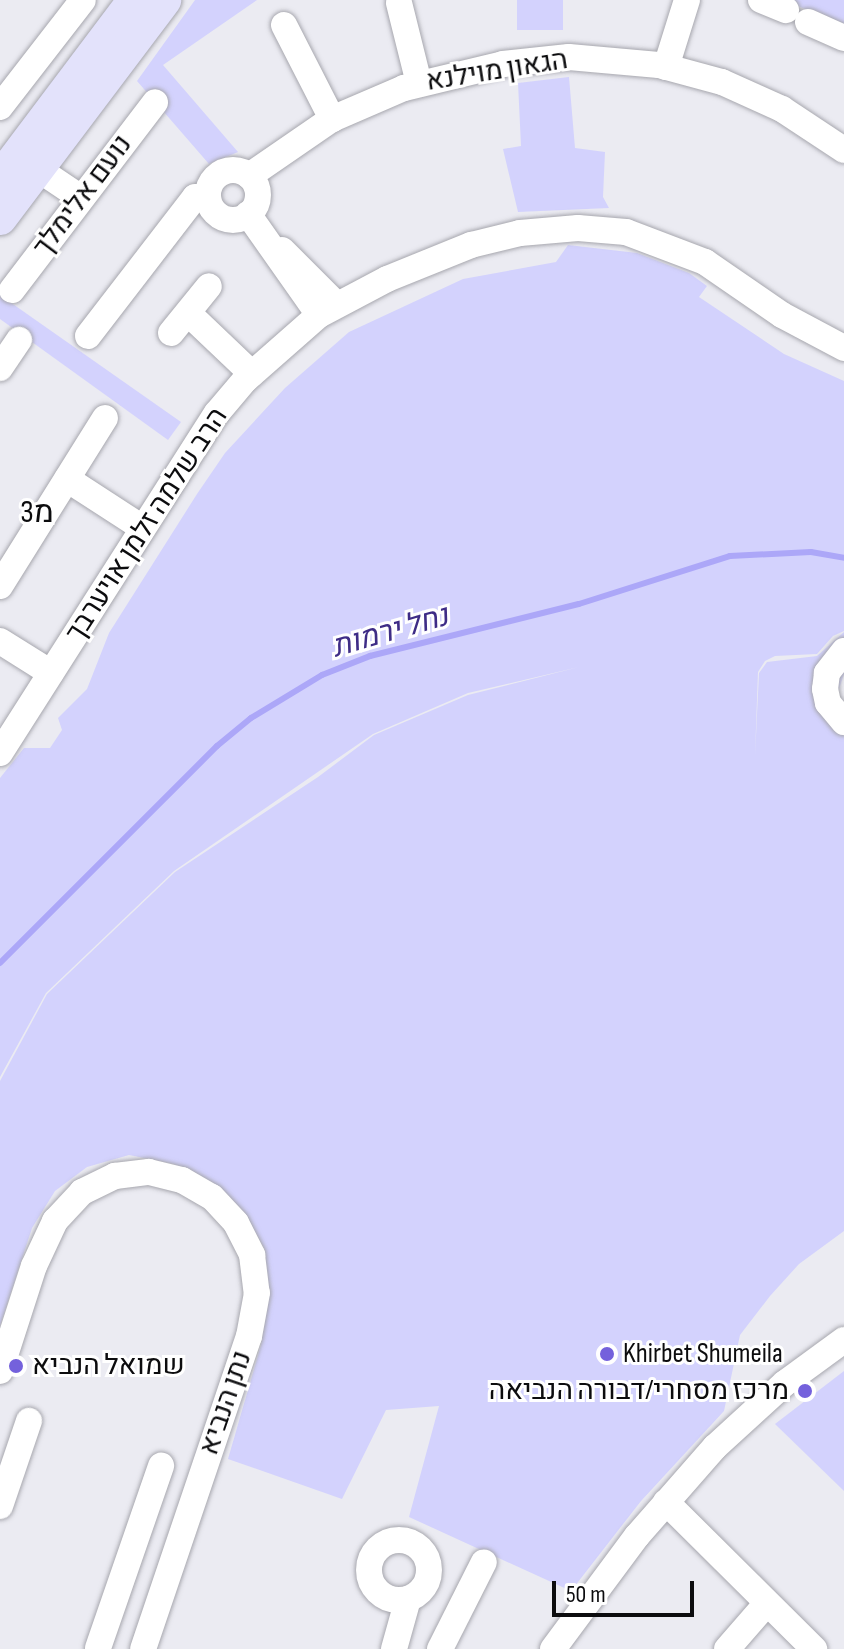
<!DOCTYPE html>
<html>
<head>
<meta charset="utf-8">
<style>
	body { margin:0 }
	#map { position:relative; width:844px; height:1649px; overflow:hidden; background:#ebebf2; font-family:"Sofia Sans Condensed",Heebo,sans-serif }
	div>[style] { position:absolute }
	.green>* { inset:0; background:#d3d2fd; transform-origin:0 0 }
	.stream>* { height:6px; margin:-3px; padding:0 3px; transform-origin:3px; border-radius:3px; background:#aca7f8 }
	.roads { filter:drop-shadow(0 0 2px #a7a7ae) drop-shadow(0 0 2px #a7a7ae) }
	.minor>* { height:26px; margin:-13px; padding:0 13px; transform-origin:13px; border-radius:13px; background:#fff }
	.minor>.ring { margin:-13px; padding:0; box-sizing:content-box; background:none; border:26px solid #fff; border-radius:50% }
	.major>* { height:34px; margin:-17px; padding:0 17px; transform-origin:17px; border-radius:17px; background:#e3e2fb }
	.dots>* { width:22px; height:22px; translate:-50% -50%; box-sizing:border-box; border:4px solid #fff; border-radius:50% }
	span { translate:-50% -50%; white-space:nowrap; text-align:center; line-height:1.15; -webkit-text-stroke:6px #fff; paint-order:stroke }
	.street-label { font-size:28px; color:#0c0c0e }
	.poi-label { font-size:28px; color:#0c0c0e }
	.left { translate:0 -50%; text-align:left }
	.right { translate:-100% -50%; text-align:right }
	.water-label { font-size:30px; color:#3e2c86; font-style:italic }
	.quarter-label { font-size:32px; color:#0c0c0e }
	.scale { position:absolute; left:552px; top:1581px; width:142px; height:36px; box-sizing:border-box; border:4px solid #0c0c0e; border-top:0; padding-left:10px; font-size:24px; line-height:28px; white-space:nowrap; color:#0c0c0e; -webkit-text-stroke:6px #fff; paint-order:stroke }
</style>
</head>
<body>
<div id="map">
	<div class="green">
		<i style="clip-path:polygon(195px 0,257px 0,163px 65px,238px 152px,209px 164px,137px 81px)"></i>
		<i style="left:517px;top:0;width:46px;height:30px"></i>
		<i style="clip-path:polygon(785px 0,844px 0,844px 27px,842px 26px)"></i>
		<i style="clip-path:polygon(569px 77px,575px 148px,605px 152px,603px 197px,609px 208px,518px 212px,503px 149px,521px 146px,518px 83px)"></i>
		<i style="clip-path:polygon(568px 245px,637px 253px,689px 273px,707px 286px,699px 297px,784px 354px,844px 381px,844px 631px,833px 636px,817px 654px,775px 656px,765px 661px,758px 672px,755px 756px,759px 673px,767px 662px,817px 656px,844px 632px,844px 674px,838px 692px,844px 707px,844px 1231px,799px 1264px,770px 1296px,740px 1335px,724px 1411px,641px 1501px,571px 1591px,409px 1517px,439px 1406px,386px 1410px,342px 1499px,228px 1459px,261px 1345px,269px 1297px,265px 1250px,244px 1212px,210px 1182px,174px 1164px,129px 1155px,87px 1167px,55px 1191px,32px 1228px,0 1326px,0 1081px,47px 994px,175px 872px,318px 777px,374px 735px,468px 695px,579px 667px,468px 693px,373px 734px,174px 871px,46px 993px,0 1077px,0 778px,24px 748px,50px 748px,62px 730px,58px 718px,87px 689px,109px 633px,197px 494px,225px 453px,285px 388px,349px 332px,463px 279px,556px 262px)"></i>
		<i style="clip-path:polygon(0 295px,181px 422px,168px 440px,0 319px)"></i>
		<i style="clip-path:polygon(844px 1371px,844px 1491px,775px 1424px)"></i>
	</div>
	<div class="stream">
		<i style="left:0;top:963px;width:307px;rotate:-45deg"></i>
		<i style="left:217px;top:746px;width:44px;rotate:-39.5deg"></i>
		<i style="left:251px;top:718px;width:83px;rotate:-31.2deg"></i>
		<i style="left:322px;top:675px;width:52px;rotate:-21.6deg"></i>
		<i style="left:370px;top:656px;width:215px;rotate:-14deg"></i>
		<i style="left:579px;top:604px;width:158px;rotate:-17.6deg"></i>
		<i style="left:730px;top:556px;width:81px;rotate:-2.8deg"></i>
		<i style="left:811px;top:552px;width:34px;rotate:10deg"></i>
	</div>
	<div class="roads">
		<div class="minor">
			<i style="left:761px;top:0;width:27px;rotate:22deg"></i>
			<i style="left:399px;top:3px;width:82px;rotate:76deg"></i>
			<i style="left:808px;top:22px;width:39px;rotate:24deg"></i>
			<i style="left:284px;top:25px;width:106px;rotate:62.9deg"></i>
			<i style="left:666px;top:67px;width:70px;rotate:-72.6deg"></i>
			<i style="left:0;top:107px;width:135px;rotate:-52.2deg"></i>
			<i style="left:38px;top:169px;width:52px;rotate:34deg"></i>
			<i class="ring" style="left:208px;top:170px;width:24px;height:24px"></i>
			<i style="left:249px;top:176px;width:101px;rotate:-34.5deg"></i>
			<i style="left:332px;top:119px;width:78px;rotate:-23.3deg"></i>
			<i style="left:404px;top:88px;width:102px;rotate:-13.6deg"></i>
			<i style="left:503px;top:64px;width:66px;rotate:-6.1deg"></i>
			<i style="left:569px;top:57px;width:90px;rotate:5.1deg"></i>
			<i style="left:659px;top:65px;width:65px;rotate:15.1deg"></i>
			<i style="left:722px;top:82px;width:66px;rotate:24.2deg"></i>
			<i style="left:782px;top:109px;width:74px;rotate:33.5deg"></i>
			<i style="left:248px;top:214px;width:123px;rotate:54.9deg"></i>
			<i style="left:282px;top:250px;width:76px;rotate:45deg"></i>
			<i style="left:12px;top:290px;width:236px;rotate:-52.7deg"></i>
			<i style="left:188px;top:313px;width:88px;rotate:43.6deg"></i>
			<i style="left:171px;top:333px;width:60px;rotate:-51deg"></i>
			<i style="left:88px;top:336px;width:175px;rotate:-52.4deg"></i>
			<i style="left:195px;top:197px;width:13px;rotate:4deg"></i>
			<i style="left:0;top:368px;width:34px;rotate:-56deg"></i>
			<i style="left:67px;top:479px;width:88px;rotate:33deg"></i>
			<i style="left:0;top:586px;width:198px;rotate:-58deg"></i>
			<i style="left:0;top:641px;width:60px;rotate:32.1deg"></i>
			<i style="left:844px;top:651px;width:28px;rotate:128deg"></i>
			<i style="left:827px;top:673px;width:16px;rotate:97deg"></i>
			<i style="left:825px;top:689px;width:14px;rotate:78deg"></i>
			<i style="left:828px;top:703px;width:25px;rotate:50deg"></i>
			<i style="left:0;top:753px;width:403px;rotate:-57.5deg"></i>
			<i style="left:217px;top:413px;width:43px;rotate:-49.7deg"></i>
			<i style="left:245px;top:380px;width:98px;rotate:-41.3deg"></i>
			<i style="left:319px;top:315px;width:77px;rotate:-27.9deg"></i>
			<i style="left:387px;top:279px;width:91px;rotate:-22deg"></i>
			<i style="left:471px;top:245px;width:50px;rotate:-13.8deg"></i>
			<i style="left:520px;top:233px;width:58px;rotate:-4.9deg"></i>
			<i style="left:578px;top:228px;width:48px;rotate:4.8deg"></i>
			<i style="left:626px;top:232px;width:85px;rotate:20.8deg"></i>
			<i style="left:705px;top:262px;width:93px;rotate:34.5deg"></i>
			<i style="left:782px;top:315px;width:70px;rotate:28deg"></i>
			<i style="left:0;top:1371px;width:110px;rotate:-72.1deg"></i>
			<i style="left:34px;top:1266px;width:50px;rotate:-65deg"></i>
			<i style="left:55px;top:1221px;width:40px;rotate:-47deg"></i>
			<i style="left:82px;top:1192px;width:37px;rotate:-26deg"></i>
			<i style="left:115px;top:1176px;width:34px;rotate:-7deg"></i>
			<i style="left:149px;top:1172px;width:34px;rotate:14deg"></i>
			<i style="left:182px;top:1180px;width:34px;rotate:30deg"></i>
			<i style="left:212px;top:1197px;width:35px;rotate:47deg"></i>
			<i style="left:236px;top:1223px;width:36px;rotate:63deg"></i>
			<i style="left:252px;top:1255px;width:38px;rotate:83deg"></i>
			<i style="left:257px;top:1293px;width:44px;rotate:100.5deg"></i>
			<i style="left:249px;top:1336px;width:330px;rotate:108.7deg"></i>
			<i style="left:666px;top:1502px;width:209px;rotate:44.8deg"></i>
			<i style="left:0;top:1506px;width:90px;rotate:-71.2deg"></i>
			<i class="ring" style="left:369px;top:1540px;width:34px;height:34px"></i>
			<i style="left:98px;top:1648px;width:193px;rotate:-70.9deg"></i>
			<i style="left:394px;top:1649px;width:52px;rotate:-74.4deg"></i>
			<i style="left:440px;top:1649px;width:97px;rotate:-63.2deg"></i>
			<i style="left:553px;top:1649px;width:141px;rotate:-53.4deg"></i>
			<i style="left:637px;top:1536px;width:118px;rotate:-48.8deg"></i>
			<i style="left:715px;top:1447px;width:95px;rotate:-42.4deg"></i>
			<i style="left:785px;top:1383px;width:73px;rotate:-36.1deg"></i>
			<i style="left:727px;top:1649px;width:61px;rotate:-49deg"></i>
		</div>
		<div class="major">
			<i style="left:0;top:179px;width:224px;rotate:-53deg"></i>
			<i style="left:0;top:218px;width:273px;rotate:-53deg"></i>
		</div>
	</div>
	<div class="dots">
		<i style="left:607px;top:1354px;background:#7461dc"></i>
		<i style="left:16px;top:1366px;background:#7461dc"></i>
		<i style="left:805px;top:1391px;background:#7461dc"></i>
	</div>
	<div class="street-label">
		<span style="left:497px;top:71px;rotate:-9deg">הגאון מוילנא</span>
		<span style="left:83px;top:196px;rotate:-53deg">נועם אלימלך</span>
		<span style="left:147px;top:525px;rotate:-57deg">הרב שלמה זלמן אויערבך</span>
		<span style="left:226px;top:1403px;rotate:-71deg">נתן הנביא</span>
	</div>
	<div class="poi-label">
		<span class="left" style="left:623px;top:1354px">Khirbet Shumeila</span>
		<span class="left" style="left:32px;top:1366px">שמואל הנביא</span>
		<span class="right" style="left:789px;top:1391px">מרכז מסחרי/דבורה הנביאה</span>
	</div>
	<div class="water-label">
		<span style="left:390px;top:632px;rotate:-16deg">נחל ירמות</span>
	</div>
	<div class="quarter-label">
		<span style="left:37px;top:513px">מ3</span>
	</div>
	<div class="scale">50 m</div>
</div>
</body>
</html>
